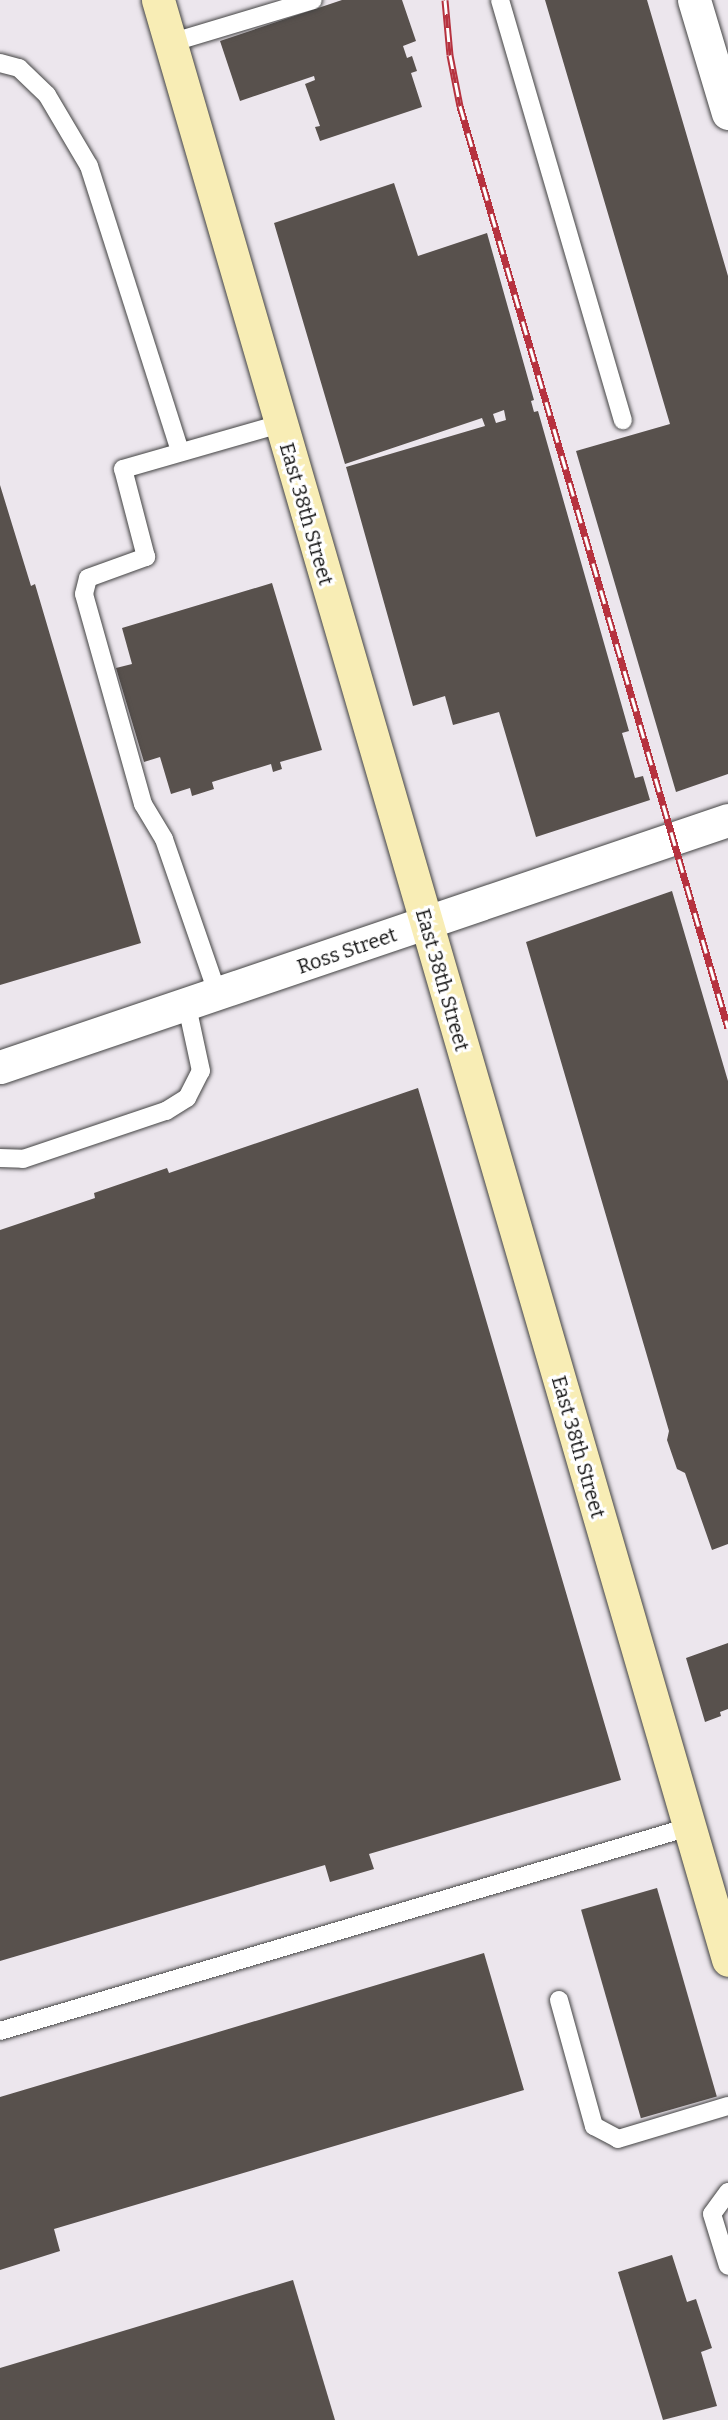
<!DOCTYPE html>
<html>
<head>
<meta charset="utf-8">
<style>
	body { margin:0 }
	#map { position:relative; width:728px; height:2420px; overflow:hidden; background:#fefcf4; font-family:Bitter,serif }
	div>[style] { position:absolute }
	.industrial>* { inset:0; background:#ece6ed; transform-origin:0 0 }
	.building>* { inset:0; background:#58514d; transform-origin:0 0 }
	.roads { filter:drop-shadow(0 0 2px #434343) drop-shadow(0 0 2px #434343) }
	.lane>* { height:18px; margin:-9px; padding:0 9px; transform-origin:9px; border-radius:9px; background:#fff }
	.street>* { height:33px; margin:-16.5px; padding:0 16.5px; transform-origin:16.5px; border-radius:16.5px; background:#fff }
	.secondary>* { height:33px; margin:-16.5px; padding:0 16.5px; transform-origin:16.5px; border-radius:16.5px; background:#f8edb5 }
	.rail>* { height:7px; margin-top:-3.5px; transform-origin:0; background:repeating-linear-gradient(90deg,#fff 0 14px,#b6323f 0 28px); box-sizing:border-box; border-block:2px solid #b6323f }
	span { translate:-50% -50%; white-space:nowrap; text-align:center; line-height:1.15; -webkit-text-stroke:6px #fff; paint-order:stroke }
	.street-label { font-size:20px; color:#101010 }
</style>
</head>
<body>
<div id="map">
	<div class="industrial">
		<i style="left:0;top:0;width:728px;height:2420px"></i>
	</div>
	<div class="building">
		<i style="clip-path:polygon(342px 0,402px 0,416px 41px,403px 46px,407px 58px,412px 56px,417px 71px,411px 73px,422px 107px,320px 141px,315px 127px,320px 126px,305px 84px,315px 80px,314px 76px,240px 101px,220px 41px)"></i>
		<i style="clip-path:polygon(545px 0,647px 0,728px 276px,728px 774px,676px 792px,576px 451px,670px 424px)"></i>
		<i style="clip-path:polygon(evenodd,394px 183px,418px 256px,487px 233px,534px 400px,531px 401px,534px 412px,538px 411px,629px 731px,622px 733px,635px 778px,643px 776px,650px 800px,536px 837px,499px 712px,453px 725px,445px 696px,413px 706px,346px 467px,485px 426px,482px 418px,345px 464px,274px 223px,394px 183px,504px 410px,506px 420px,496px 423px,493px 414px,504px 410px)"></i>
		<i style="clip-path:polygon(0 485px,31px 586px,35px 584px,141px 943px,0 985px)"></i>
		<i style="clip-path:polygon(272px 583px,322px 750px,280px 762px,282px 769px,273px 772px,271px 764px,212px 782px,214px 789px,192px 796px,190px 788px,171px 794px,160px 757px,144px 762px,116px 668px,132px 664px,122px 628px)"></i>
		<i style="clip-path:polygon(672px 891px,728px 1081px,728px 1544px,712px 1550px,685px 1473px,677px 1469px,667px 1440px,669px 1431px,526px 942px)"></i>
		<i style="clip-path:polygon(418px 1088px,621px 1780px,369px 1854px,374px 1869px,330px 1882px,325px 1865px,0 1961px,0 1230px,95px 1198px,94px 1193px,167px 1168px,169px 1173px)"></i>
		<i style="clip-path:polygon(728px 1643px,728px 1709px,720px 1712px,721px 1716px,705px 1722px,686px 1658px)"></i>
		<i style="left:657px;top:1888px;width:217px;height:79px;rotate:74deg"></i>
		<i style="clip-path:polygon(484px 1953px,524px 2090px,54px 2229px,60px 2251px,0 2270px,0 2097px)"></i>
		<i style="clip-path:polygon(672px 2255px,687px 2302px,696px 2299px,712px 2348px,701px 2352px,717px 2406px,663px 2420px,618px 2272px)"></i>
		<i style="clip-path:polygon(293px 2280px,335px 2420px,0 2420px,0 2368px)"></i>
	</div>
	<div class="roads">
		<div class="lane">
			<i style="left:500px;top:0;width:438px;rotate:73.7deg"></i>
			<i style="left:170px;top:43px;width:149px;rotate:-16.7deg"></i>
			<i style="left:0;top:63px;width:20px;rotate:15deg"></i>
			<i style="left:19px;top:68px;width:39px;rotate:44deg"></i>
			<i style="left:47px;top:95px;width:82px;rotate:59.4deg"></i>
			<i style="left:89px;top:166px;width:300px;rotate:72.3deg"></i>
			<i style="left:218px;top:995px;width:165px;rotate:-109.1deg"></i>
			<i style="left:164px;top:839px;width:41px;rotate:-121deg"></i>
			<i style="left:143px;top:804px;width:218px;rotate:-105.7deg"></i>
			<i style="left:84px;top:594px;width:16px;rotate:-76deg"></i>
			<i style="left:88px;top:578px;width:62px;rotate:-19.9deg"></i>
			<i style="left:146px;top:557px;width:91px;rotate:-104.6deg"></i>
			<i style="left:123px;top:469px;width:163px;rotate:-16deg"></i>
			<i style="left:0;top:1158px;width:23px;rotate:2deg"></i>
			<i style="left:23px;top:1159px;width:151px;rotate:-18.6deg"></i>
			<i style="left:166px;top:1111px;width:25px;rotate:-32deg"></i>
			<i style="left:187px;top:1098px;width:30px;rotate:-63deg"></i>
			<i style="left:201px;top:1071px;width:66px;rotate:-102.2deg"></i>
			<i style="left:559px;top:2000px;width:131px;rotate:74.5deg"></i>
			<i style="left:594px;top:2126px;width:27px;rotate:28deg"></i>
			<i style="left:618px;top:2139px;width:115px;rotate:-16.7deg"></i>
			<i style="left:0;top:2031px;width:719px;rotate:-16.49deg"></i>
			<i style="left:728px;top:2192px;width:27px;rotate:126deg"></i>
			<i style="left:712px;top:2214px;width:54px;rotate:72.9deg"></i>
		</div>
		<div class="street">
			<i style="left:694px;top:0;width:118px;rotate:73.3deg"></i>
			<i style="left:0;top:1067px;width:769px;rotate:-18.74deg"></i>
		</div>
		<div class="secondary">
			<i style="left:158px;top:0;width:2041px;rotate:73.78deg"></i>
		</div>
	</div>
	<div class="rail">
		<i style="left:445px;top:0;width:55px;rotate:84.8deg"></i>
		<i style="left:450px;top:55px;width:52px;rotate:78.9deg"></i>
		<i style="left:460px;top:106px;width:960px;rotate:73.79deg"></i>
	</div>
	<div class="street-label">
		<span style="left:306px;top:514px;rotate:74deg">East 38th Street</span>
		<span style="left:347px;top:951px;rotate:-19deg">Ross Street</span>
		<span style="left:442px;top:980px;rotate:74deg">East 38th Street</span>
		<span style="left:578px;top:1447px;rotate:74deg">East 38th Street</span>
	</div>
</div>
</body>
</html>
